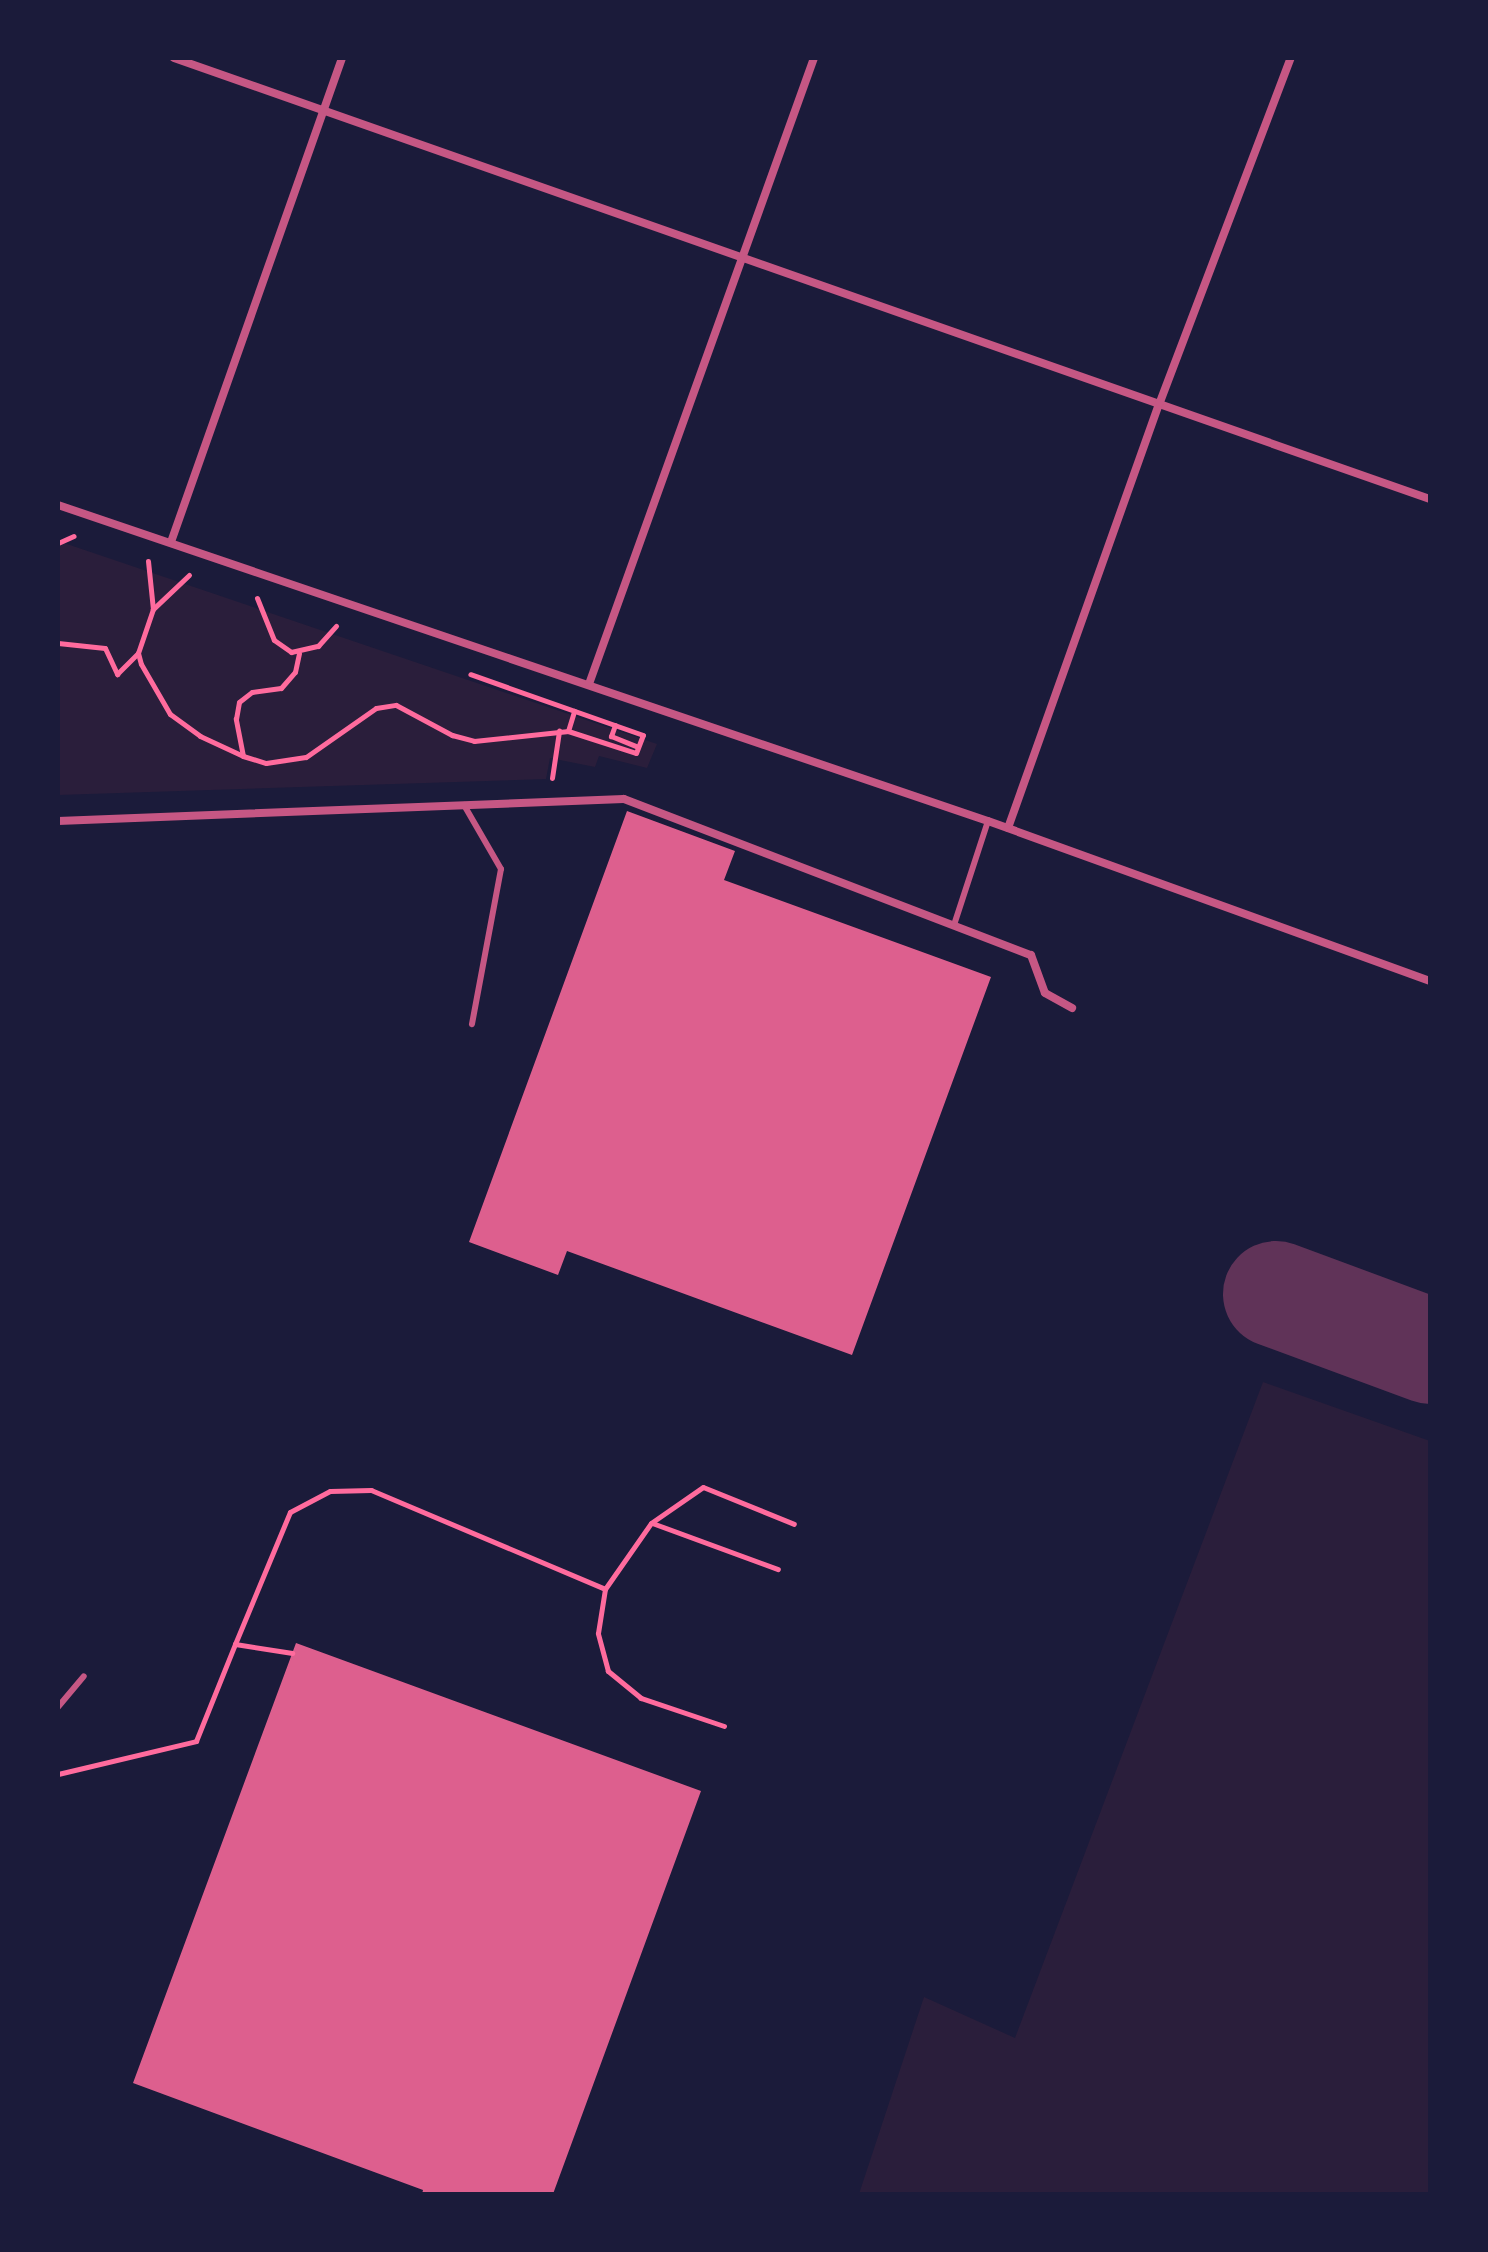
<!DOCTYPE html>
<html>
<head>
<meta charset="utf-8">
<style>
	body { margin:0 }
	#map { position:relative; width:1488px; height:2252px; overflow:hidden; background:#1b1b3a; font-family:Roboto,sans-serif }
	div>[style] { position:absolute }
	.green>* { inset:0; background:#2a1e3b }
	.taxiway>* { height:106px; margin:-53px; padding:0 53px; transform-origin:53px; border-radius:53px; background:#603358 }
	.building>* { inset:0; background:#dd5f8e }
	.path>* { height:5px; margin:-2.5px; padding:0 2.5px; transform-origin:2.5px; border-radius:2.5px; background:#ff6b9d }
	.service>* { height:6px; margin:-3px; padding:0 3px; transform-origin:3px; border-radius:3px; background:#c65784 }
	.minor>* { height:8px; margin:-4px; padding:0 4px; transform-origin:4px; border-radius:4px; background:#c65784 }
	span { translate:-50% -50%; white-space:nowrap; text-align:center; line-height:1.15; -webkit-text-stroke:6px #1b1b3a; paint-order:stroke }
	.frame { position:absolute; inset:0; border:60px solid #1b1b3a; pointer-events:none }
</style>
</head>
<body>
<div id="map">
	<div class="green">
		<i style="clip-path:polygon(58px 541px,657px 744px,647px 768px,599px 756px,595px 767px,550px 758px,546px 779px,58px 795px)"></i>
		<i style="clip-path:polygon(1263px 1382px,1430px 1441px,1430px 2194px,859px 2194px,924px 1997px,1015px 2038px)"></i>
	</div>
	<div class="taxiway">
		<i style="left:1276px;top:1294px;width:164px;rotate:20.3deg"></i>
	</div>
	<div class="building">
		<i style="clip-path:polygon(627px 811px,735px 851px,724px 880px,991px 977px,852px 1355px,567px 1251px,558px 1275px,469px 1242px)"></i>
		<i style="clip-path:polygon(296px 1643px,701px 1791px,553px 2194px,422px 2194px,423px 2190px,133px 2083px)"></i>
	</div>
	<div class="path">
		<i style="left:58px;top:543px;width:17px;rotate:-24deg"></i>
		<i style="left:148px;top:561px;width:48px;rotate:84.1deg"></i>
		<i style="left:189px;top:575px;width:50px;rotate:136.6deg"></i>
		<i style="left:153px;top:609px;width:46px;rotate:108.8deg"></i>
		<i style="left:138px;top:653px;width:11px;rotate:75deg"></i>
		<i style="left:141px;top:664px;width:58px;rotate:59.9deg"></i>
		<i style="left:170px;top:714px;width:37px;rotate:36deg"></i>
		<i style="left:200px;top:736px;width:47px;rotate:24.9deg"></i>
		<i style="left:243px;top:756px;width:24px;rotate:17deg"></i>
		<i style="left:266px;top:763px;width:40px;rotate:-8.5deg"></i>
		<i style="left:306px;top:757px;width:85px;rotate:-35deg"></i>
		<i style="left:376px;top:708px;width:20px;rotate:-9deg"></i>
		<i style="left:396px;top:705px;width:64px;rotate:28.2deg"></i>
		<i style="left:452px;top:735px;width:23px;rotate:15deg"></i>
		<i style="left:474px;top:741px;width:95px;rotate:-6.1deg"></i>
		<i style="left:568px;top:731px;width:71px;rotate:17.9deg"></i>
		<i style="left:636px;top:753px;width:19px;rotate:-69deg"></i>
		<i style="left:643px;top:735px;width:183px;rotate:-160.6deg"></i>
		<i style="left:257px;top:598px;width:45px;rotate:68deg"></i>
		<i style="left:274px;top:640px;width:21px;rotate:35deg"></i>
		<i style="left:291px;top:652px;width:28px;rotate:-13deg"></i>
		<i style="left:318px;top:646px;width:27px;rotate:-48deg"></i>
		<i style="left:58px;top:643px;width:47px;rotate:6.1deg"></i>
		<i style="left:105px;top:648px;width:29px;rotate:65deg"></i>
		<i style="left:117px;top:674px;width:28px;rotate:-45deg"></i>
		<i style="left:615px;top:725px;width:12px;rotate:110deg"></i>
		<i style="left:611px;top:736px;width:29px;rotate:22deg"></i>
		<i style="left:568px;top:731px;width:21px;rotate:-73deg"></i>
		<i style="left:243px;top:756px;width:38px;rotate:-101deg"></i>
		<i style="left:236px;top:719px;width:17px;rotate:-80deg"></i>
		<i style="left:239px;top:702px;width:16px;rotate:-38deg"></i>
		<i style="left:252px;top:692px;width:29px;rotate:-8deg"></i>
		<i style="left:281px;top:688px;width:21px;rotate:-49deg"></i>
		<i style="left:295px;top:672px;width:19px;rotate:-78deg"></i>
		<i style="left:552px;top:778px;width:48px;rotate:-81.5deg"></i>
		<i style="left:652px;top:1523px;width:134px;rotate:20.1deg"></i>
		<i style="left:235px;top:1644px;width:143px;rotate:-67.4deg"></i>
		<i style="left:290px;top:1512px;width:45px;rotate:-27.7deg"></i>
		<i style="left:330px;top:1491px;width:41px;rotate:-1.4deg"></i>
		<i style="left:371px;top:1490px;width:254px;rotate:22.9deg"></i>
		<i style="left:724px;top:1726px;width:88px;rotate:-161.4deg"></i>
		<i style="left:641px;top:1698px;width:43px;rotate:-140.7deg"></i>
		<i style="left:608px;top:1671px;width:39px;rotate:-105deg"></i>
		<i style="left:598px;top:1633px;width:45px;rotate:-81deg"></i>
		<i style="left:605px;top:1589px;width:80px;rotate:-55.1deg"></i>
		<i style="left:651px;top:1523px;width:63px;rotate:-34.7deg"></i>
		<i style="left:703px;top:1487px;width:98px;rotate:22.1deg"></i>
		<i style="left:58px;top:1774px;width:142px;rotate:-13.4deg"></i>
		<i style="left:196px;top:1741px;width:105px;rotate:-68.1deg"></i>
		<i style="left:235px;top:1644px;width:58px;rotate:9deg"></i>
	</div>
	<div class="service">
		<i style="left:464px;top:805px;width:74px;rotate:60deg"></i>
		<i style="left:501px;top:869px;width:158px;rotate:100.6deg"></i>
		<i style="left:954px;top:925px;width:109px;rotate:-71.9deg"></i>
		<i style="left:58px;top:1707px;width:40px;rotate:-50deg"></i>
	</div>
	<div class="minor">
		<i style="left:174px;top:58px;width:1331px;rotate:19.35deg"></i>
		<i style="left:58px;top:505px;width:982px;rotate:18.77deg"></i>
		<i style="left:988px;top:821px;width:470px;rotate:19.9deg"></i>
		<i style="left:171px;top:542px;width:513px;rotate:-70.54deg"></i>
		<i style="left:589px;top:684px;width:665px;rotate:-70.23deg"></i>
		<i style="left:58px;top:821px;width:566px;rotate:-2.23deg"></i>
		<i style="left:624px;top:799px;width:436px;rotate:21deg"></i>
		<i style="left:1031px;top:955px;width:40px;rotate:69.8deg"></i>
		<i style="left:1045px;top:993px;width:31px;rotate:29deg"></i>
		<i style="left:1008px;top:828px;width:452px;rotate:-70.4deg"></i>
		<i style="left:1160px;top:402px;width:368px;rotate:-69.2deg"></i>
	</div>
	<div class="frame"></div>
</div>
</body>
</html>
